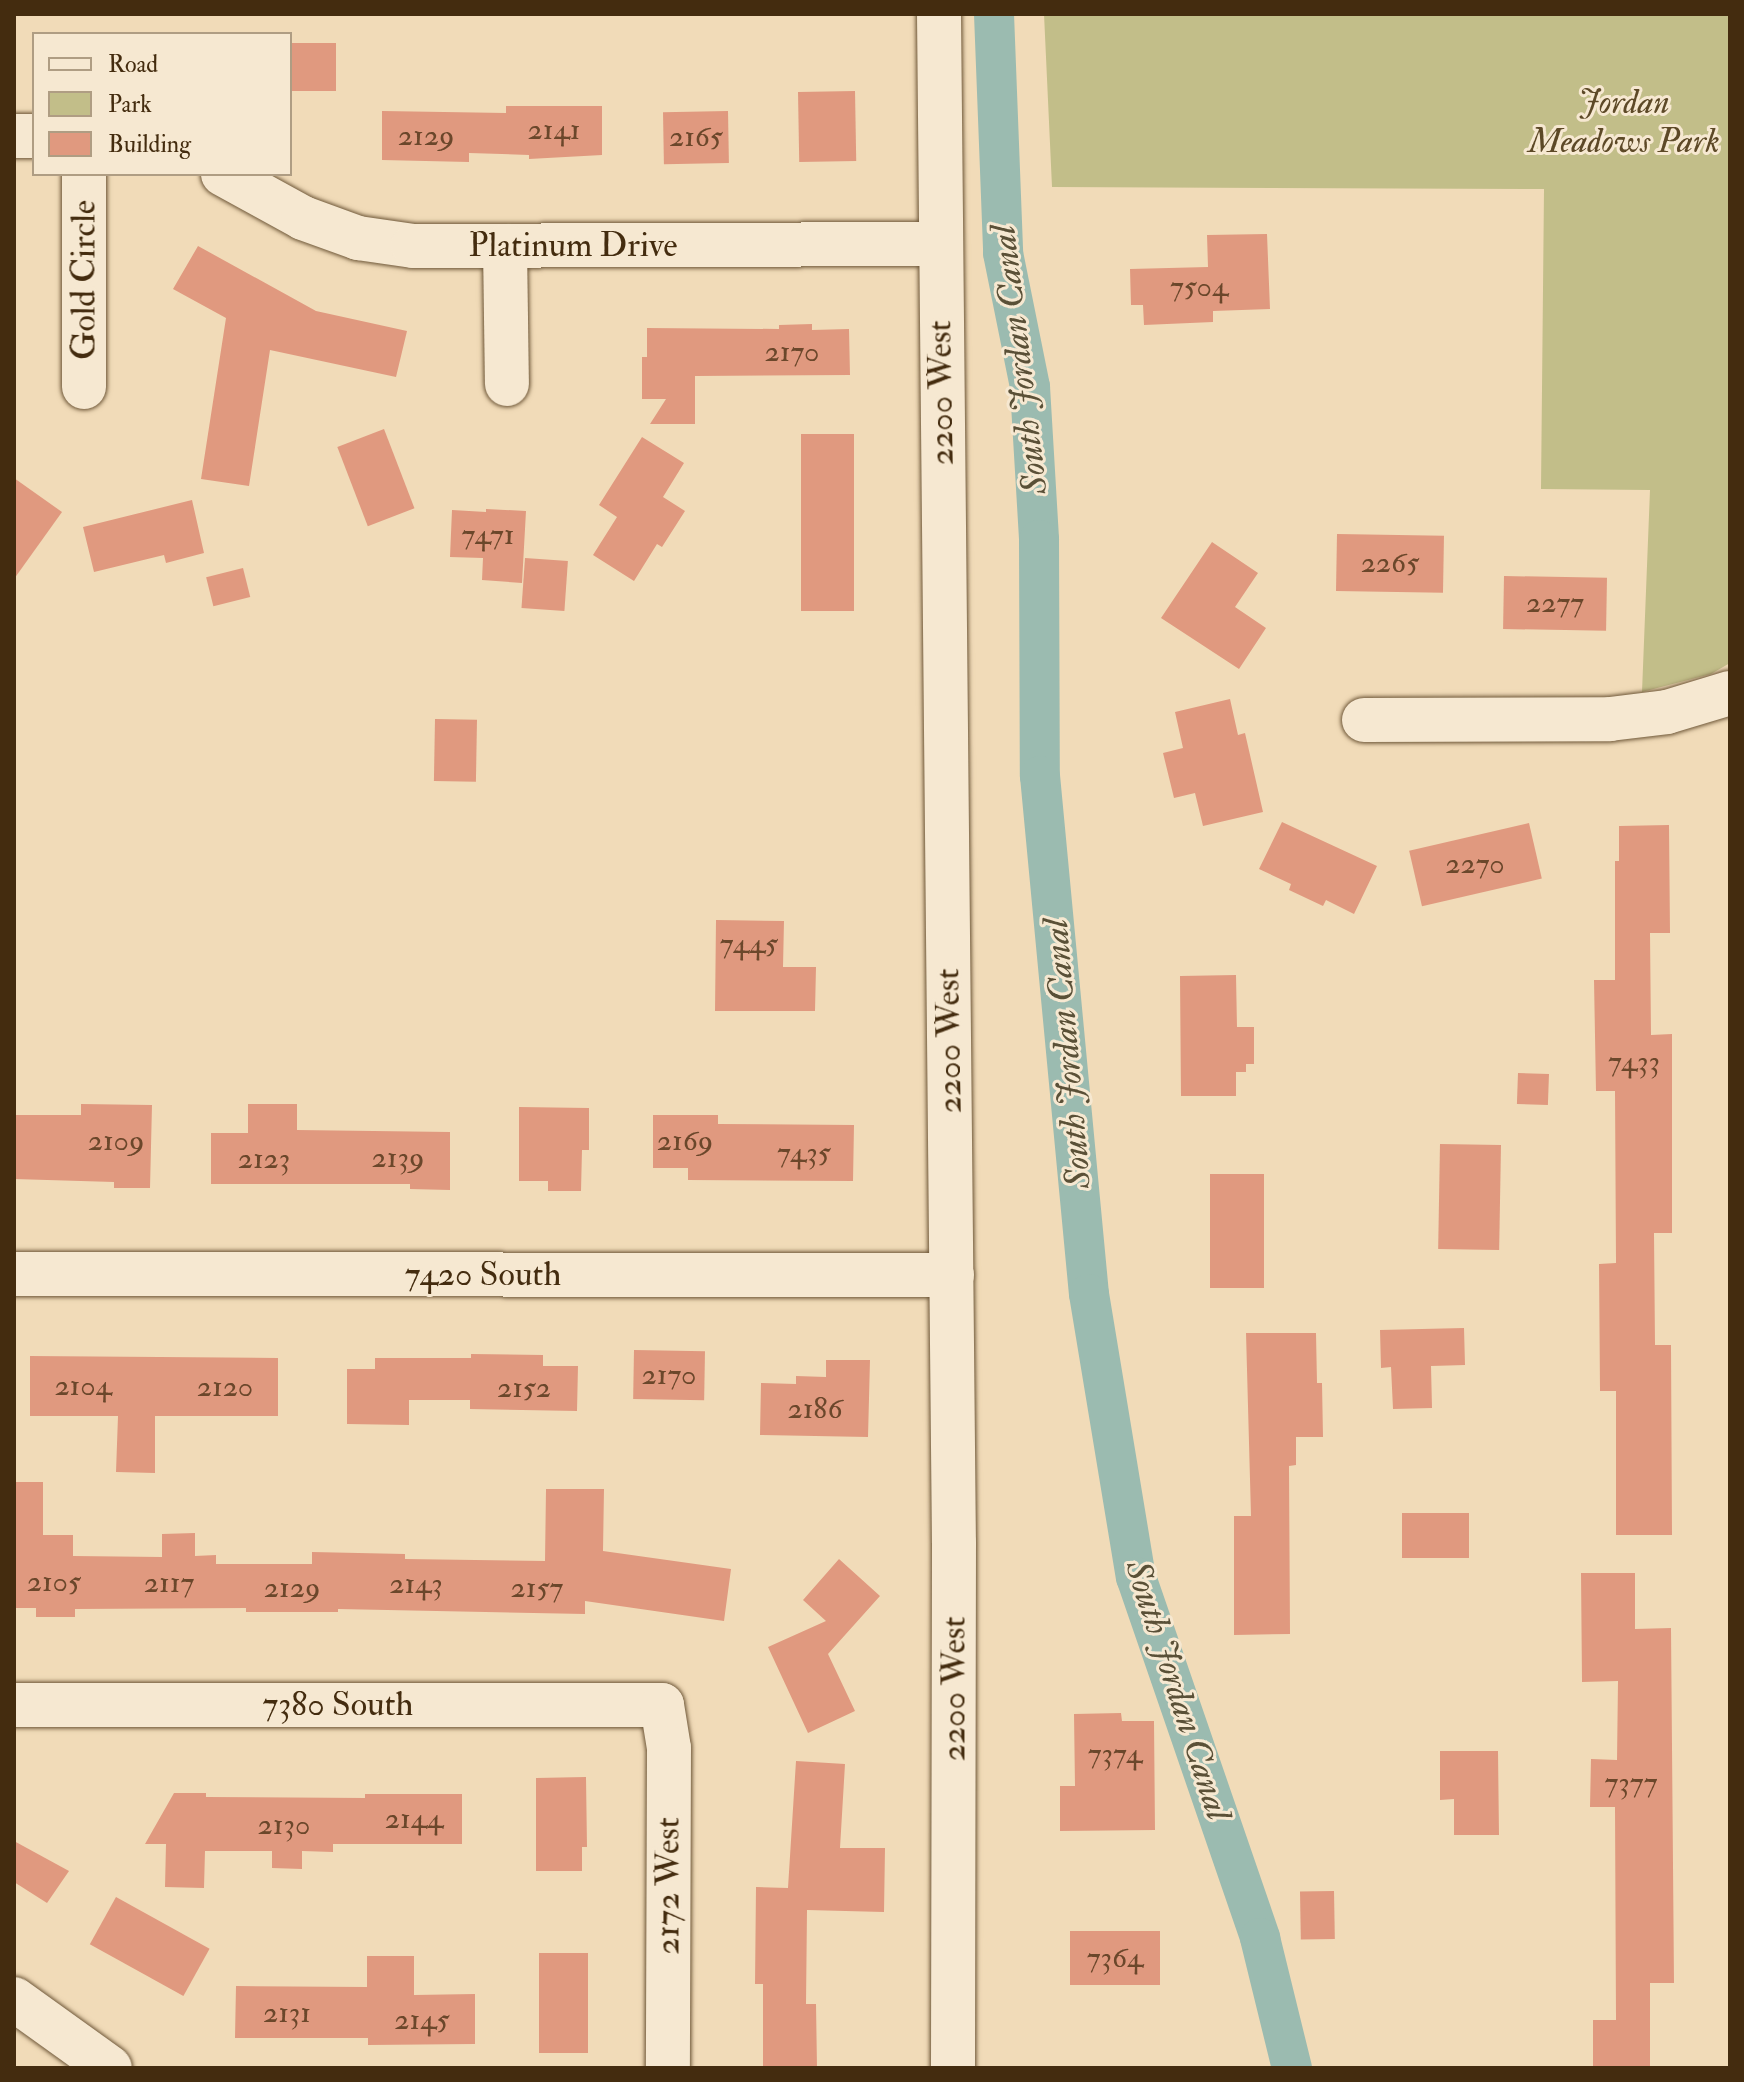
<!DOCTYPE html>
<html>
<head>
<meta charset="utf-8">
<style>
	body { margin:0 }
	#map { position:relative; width:1744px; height:2082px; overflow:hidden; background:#f1dbb8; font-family:"IM FELL Double Pica",serif }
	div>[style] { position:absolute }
	.green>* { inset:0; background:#c2be89 }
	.canal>* { height:40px; margin:-20px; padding:0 20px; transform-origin:20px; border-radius:20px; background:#9bbbb0 }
	.building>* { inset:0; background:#e0997f; transform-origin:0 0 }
	.roads { filter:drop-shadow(0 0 2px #6f5839) drop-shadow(0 0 2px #6f5839) }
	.street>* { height:44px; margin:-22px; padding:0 22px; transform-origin:22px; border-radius:22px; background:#f6e8d1 }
	.secondary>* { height:44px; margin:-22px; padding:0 22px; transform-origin:22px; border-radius:22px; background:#f6e8d1 }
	span { translate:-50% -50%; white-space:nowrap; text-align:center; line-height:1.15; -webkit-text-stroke:6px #f6e8d1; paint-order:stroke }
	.number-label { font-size:30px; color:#6b472b }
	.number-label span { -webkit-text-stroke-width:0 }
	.park-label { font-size:34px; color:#5d4927; font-style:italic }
	.street-label { font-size:34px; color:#442c0f }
	.water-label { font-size:36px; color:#5a5037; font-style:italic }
	.frame { position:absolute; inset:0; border:16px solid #442c0f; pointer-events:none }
	.legend { position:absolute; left:32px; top:32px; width:260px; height:144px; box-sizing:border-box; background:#f6e8d1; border:2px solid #af9d83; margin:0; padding:10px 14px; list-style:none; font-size:24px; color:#442c0f }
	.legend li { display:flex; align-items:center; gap:16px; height:40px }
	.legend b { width:40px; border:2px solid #af9d83 }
</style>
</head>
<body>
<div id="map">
	<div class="green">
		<i style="clip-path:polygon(1044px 14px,1730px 14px,1730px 663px,1711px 674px,1642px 692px,1650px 490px,1541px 489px,1544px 189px,1052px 187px)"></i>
	</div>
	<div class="canal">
		<i style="left:994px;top:14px;width:239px;rotate:87.8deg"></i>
		<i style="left:1003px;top:253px;width:137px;rotate:78.6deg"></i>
		<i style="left:1030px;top:387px;width:153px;rotate:86.6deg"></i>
		<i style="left:1039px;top:540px;width:236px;rotate:89.8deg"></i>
		<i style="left:1040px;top:776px;width:520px;rotate:84.6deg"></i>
		<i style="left:1089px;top:1294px;width:287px;rotate:80.6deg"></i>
		<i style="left:1136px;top:1577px;width:382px;rotate:71deg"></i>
		<i style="left:1260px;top:1938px;width:134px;rotate:76.2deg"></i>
	</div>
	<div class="building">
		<i style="left:336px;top:43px;width:48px;height:46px;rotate:90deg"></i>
		<i style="left:855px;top:91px;width:70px;height:57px;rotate:89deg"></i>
		<i style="clip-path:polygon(506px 106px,602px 106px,602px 155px,529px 159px,529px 155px,469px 153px,469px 162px,382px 160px,382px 111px,506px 113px)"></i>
		<i style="left:728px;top:111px;width:52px;height:65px;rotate:89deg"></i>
		<i style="clip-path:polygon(1267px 234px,1270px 309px,1213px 311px,1213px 322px,1144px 325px,1143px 305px,1131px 305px,1130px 269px,1208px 267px,1207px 235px)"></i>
		<i style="clip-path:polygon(198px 246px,316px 311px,407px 331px,396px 377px,270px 350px,249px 486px,201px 479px,226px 318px,173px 289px)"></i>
		<i style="clip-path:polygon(812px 324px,812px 330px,849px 329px,850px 375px,695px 376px,695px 424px,650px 424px,666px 399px,642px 399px,642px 357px,647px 357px,647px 328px,779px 329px,779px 325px)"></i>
		<i style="left:384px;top:429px;width:85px;height:50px;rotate:69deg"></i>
		<i style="left:801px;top:434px;width:53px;height:177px"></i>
		<i style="clip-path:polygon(642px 437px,684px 463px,663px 497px,685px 511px,662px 547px,657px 544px,634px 581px,593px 555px,617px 517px,599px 505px)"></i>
		<i style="clip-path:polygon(14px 478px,62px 512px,14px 579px)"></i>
		<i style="clip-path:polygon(192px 500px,204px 553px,166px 563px,164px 555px,94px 572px,83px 527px)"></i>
		<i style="clip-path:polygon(486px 509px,526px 511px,522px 583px,482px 580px,483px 558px,450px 557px,452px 510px,486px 512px)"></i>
		<i style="left:1337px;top:534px;width:107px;height:57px;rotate:1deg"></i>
		<i style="clip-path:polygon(1212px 542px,1258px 573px,1235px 607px,1266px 628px,1239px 669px,1161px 618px)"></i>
		<i style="left:525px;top:558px;width:43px;height:50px;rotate:4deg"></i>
		<i style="left:243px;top:568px;width:30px;height:38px;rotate:76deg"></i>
		<i style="left:1504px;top:576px;width:103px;height:53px;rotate:1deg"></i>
		<i style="clip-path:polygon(1230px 699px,1238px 735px,1245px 733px,1263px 812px,1203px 826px,1195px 793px,1174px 798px,1163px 753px,1183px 748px,1175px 712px)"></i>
		<i style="left:435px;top:719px;width:42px;height:62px;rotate:1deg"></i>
		<i style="clip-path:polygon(1282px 822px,1377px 866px,1354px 914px,1326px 900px,1323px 906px,1289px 890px,1291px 884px,1259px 869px)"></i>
		<i style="left:1529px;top:823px;width:57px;height:123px;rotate:77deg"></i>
		<i style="clip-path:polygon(1669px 825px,1670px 933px,1650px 933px,1651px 1035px,1672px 1034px,1672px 1233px,1654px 1233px,1655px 1345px,1671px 1345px,1672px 1535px,1616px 1535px,1616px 1391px,1600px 1391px,1599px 1264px,1616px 1263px,1615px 1091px,1596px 1091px,1594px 980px,1615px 980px,1615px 861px,1619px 861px,1619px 826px)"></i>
		<i style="clip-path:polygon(716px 920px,784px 921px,783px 967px,816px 967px,815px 1011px,715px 1011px)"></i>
		<i style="clip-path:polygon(1236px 975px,1237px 1027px,1254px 1027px,1254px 1064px,1246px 1064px,1246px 1072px,1236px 1072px,1236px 1096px,1181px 1096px,1180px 976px)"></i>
		<i style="left:1518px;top:1073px;width:31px;height:31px;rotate:2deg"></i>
		<i style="clip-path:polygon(81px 1104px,152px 1105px,150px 1188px,114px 1188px,114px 1182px,14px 1179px,14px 1115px,81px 1115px)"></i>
		<i style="clip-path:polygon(248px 1104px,297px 1104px,297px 1130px,450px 1132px,450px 1190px,410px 1189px,410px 1184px,211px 1184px,211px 1133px,248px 1133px)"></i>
		<i style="clip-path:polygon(519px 1107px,589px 1108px,589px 1150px,582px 1150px,581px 1191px,548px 1191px,548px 1181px,519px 1181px)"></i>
		<i style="clip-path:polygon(653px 1115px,718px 1115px,718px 1124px,854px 1125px,853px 1181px,688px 1180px,688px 1168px,653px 1168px)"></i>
		<i style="left:1440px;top:1144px;width:61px;height:105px;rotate:1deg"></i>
		<i style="left:1210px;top:1174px;width:54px;height:114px"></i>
		<i style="clip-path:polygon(1464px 1328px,1465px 1365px,1431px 1366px,1432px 1408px,1393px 1409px,1391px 1367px,1381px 1368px,1380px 1330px)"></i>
		<i style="clip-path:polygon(1246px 1333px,1316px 1333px,1317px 1383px,1322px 1383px,1323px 1437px,1296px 1437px,1296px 1465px,1289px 1466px,1290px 1634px,1234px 1635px,1234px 1516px,1251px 1516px)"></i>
		<i style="left:634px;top:1350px;width:71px;height:49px;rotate:1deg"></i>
		<i style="clip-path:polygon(471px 1354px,543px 1355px,543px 1366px,578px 1366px,577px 1411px,470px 1409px,470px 1400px,409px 1400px,409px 1425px,347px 1424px,347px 1369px,375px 1369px,375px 1358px,471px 1358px)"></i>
		<i style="clip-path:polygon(30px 1356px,278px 1358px,278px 1416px,155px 1416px,155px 1473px,116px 1472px,118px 1416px,30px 1416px)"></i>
		<i style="clip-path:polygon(826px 1360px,870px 1360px,868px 1437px,760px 1435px,761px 1383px,796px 1384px,796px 1376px,826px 1377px)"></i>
		<i style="clip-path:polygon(14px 1482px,43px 1482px,43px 1535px,73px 1535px,73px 1556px,162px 1557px,162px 1534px,195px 1533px,195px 1556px,216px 1555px,216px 1564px,312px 1564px,312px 1552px,405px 1554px,405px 1559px,545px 1561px,546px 1489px,604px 1489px,603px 1551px,731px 1569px,724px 1621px,585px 1601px,585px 1614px,338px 1609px,338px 1612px,246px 1612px,246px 1608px,75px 1609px,75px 1617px,36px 1617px,36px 1608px,14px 1608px)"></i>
		<i style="left:1402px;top:1513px;width:67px;height:45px"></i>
		<i style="clip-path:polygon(839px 1559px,880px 1596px,828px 1654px,855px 1711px,808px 1733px,768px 1647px,826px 1621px,803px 1600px)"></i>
		<i style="clip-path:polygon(1581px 1573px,1635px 1573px,1635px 1629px,1671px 1628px,1674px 1983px,1650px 1983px,1650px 2068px,1593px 2068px,1593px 2020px,1616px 2020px,1615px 1807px,1590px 1807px,1591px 1759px,1617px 1760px,1618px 1681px,1582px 1682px)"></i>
		<i style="clip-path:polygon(1121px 1713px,1122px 1721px,1154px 1721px,1155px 1830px,1060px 1831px,1060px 1786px,1075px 1786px,1074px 1714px)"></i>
		<i style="clip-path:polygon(1440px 1751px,1498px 1751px,1499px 1835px,1454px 1835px,1454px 1799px,1440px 1800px)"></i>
		<i style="clip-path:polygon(796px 1761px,845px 1764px,840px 1848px,885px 1848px,884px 1912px,807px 1910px,806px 2004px,816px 2004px,817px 2068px,763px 2068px,763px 1984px,755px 1984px,756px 1887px,788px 1888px)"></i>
		<i style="clip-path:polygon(586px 1777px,587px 1847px,582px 1847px,582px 1871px,536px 1871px,536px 1778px)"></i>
		<i style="clip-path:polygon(174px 1793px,206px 1793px,206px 1797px,365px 1798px,365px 1794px,462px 1794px,462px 1844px,333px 1844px,333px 1852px,302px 1851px,302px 1869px,272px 1868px,272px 1851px,205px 1851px,204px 1888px,165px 1887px,166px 1844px,145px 1844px)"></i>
		<i style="clip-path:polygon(14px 1841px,69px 1871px,47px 1903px,14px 1882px)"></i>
		<i style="left:1334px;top:1891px;width:48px;height:34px;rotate:89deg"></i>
		<i style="left:116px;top:1897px;width:107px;height:54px;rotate:29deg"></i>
		<i style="left:1070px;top:1931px;width:90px;height:54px"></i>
		<i style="left:539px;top:1953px;width:49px;height:100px"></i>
		<i style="clip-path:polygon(367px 1956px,414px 1956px,414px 1995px,475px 1994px,475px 2044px,368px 2045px,368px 2038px,235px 2038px,236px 1986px,367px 1987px)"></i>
	</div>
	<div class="roads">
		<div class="street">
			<i style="left:14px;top:136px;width:20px"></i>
			<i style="left:84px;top:174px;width:213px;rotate:90deg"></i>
			<i style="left:223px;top:174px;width:91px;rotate:28.8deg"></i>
			<i style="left:303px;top:218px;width:59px;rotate:20deg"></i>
			<i style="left:358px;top:238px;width:56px;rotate:8.3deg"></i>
			<i style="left:413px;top:246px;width:526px;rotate:-0.22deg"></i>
			<i style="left:505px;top:246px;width:138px;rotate:89.2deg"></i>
			<i style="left:1364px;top:720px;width:246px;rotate:-0.2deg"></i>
			<i style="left:1610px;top:719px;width:57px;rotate:-7deg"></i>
			<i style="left:1667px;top:712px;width:66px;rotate:-16.8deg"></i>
			<i style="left:14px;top:1274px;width:938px;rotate:0.06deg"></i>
			<i style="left:14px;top:1705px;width:648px"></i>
			<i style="left:662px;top:1705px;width:44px;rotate:80.8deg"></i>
			<i style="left:669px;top:1748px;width:320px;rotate:90.2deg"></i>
			<i style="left:14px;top:1999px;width:118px;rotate:35.7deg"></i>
		</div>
		<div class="secondary">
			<i style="left:939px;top:14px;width:1529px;rotate:89.44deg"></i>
			<i style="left:954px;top:1543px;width:525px;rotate:90.11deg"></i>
		</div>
	</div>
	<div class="number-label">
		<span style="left:554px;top:130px">2141</span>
		<span style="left:426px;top:136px">2129</span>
		<span style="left:696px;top:137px">2165</span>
		<span style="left:1199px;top:287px">7504</span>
		<span style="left:792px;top:352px">2170</span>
		<span style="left:488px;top:535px">7471</span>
		<span style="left:1390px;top:563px">2265</span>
		<span style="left:1555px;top:603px">2277</span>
		<span style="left:1475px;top:864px">2270</span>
		<span style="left:749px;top:944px">7445</span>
		<span style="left:1634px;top:1062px">7433</span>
		<span style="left:116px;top:1141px">2109</span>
		<span style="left:685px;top:1141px">2169</span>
		<span style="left:804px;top:1153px">7435</span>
		<span style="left:398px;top:1158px">2139</span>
		<span style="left:264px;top:1159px">2123</span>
		<span style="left:669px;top:1375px">2170</span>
		<span style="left:83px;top:1386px">2104</span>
		<span style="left:225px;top:1387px">2120</span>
		<span style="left:524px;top:1388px">2152</span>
		<span style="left:815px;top:1409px">2186</span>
		<span style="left:54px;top:1582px">2105</span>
		<span style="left:169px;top:1583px">2117</span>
		<span style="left:416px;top:1584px">2143</span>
		<span style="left:292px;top:1588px">2129</span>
		<span style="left:537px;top:1588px">2157</span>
		<span style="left:1115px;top:1754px">7374</span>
		<span style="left:1631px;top:1783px">7377</span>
		<span style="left:414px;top:1819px">2144</span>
		<span style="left:284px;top:1825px">2130</span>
		<span style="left:1115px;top:1958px">7364</span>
		<span style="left:287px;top:2013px">2131</span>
		<span style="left:422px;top:2020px">2145</span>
	</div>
	<div class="park-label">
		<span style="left:1624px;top:122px">Jordan<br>Meadows Park</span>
	</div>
	<div class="street-label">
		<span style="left:573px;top:246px">Platinum Drive</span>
		<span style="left:84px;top:280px;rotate:-90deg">Gold Circle</span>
		<span style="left:941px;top:393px;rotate:-91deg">2200 West</span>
		<span style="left:949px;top:1041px;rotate:-91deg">2200 West</span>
		<span style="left:483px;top:1275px">7420 South</span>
		<span style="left:954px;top:1689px;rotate:-90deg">2200 West</span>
		<span style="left:338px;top:1705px">7380 South</span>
		<span style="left:668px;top:1886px;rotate:-90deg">2172 West</span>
	</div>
	<div class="water-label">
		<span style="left:1019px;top:360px;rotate:-97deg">South Jordan Canal</span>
		<span style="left:1067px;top:1054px;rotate:-95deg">South Jordan Canal</span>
		<span style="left:1178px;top:1690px;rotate:72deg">South Jordan Canal</span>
	</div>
	<div class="frame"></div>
	<ul class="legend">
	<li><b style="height:10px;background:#f6e8d1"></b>Road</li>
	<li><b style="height:22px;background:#c2be89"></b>Park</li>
	<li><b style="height:22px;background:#e0997f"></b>Building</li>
	</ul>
</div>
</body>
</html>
